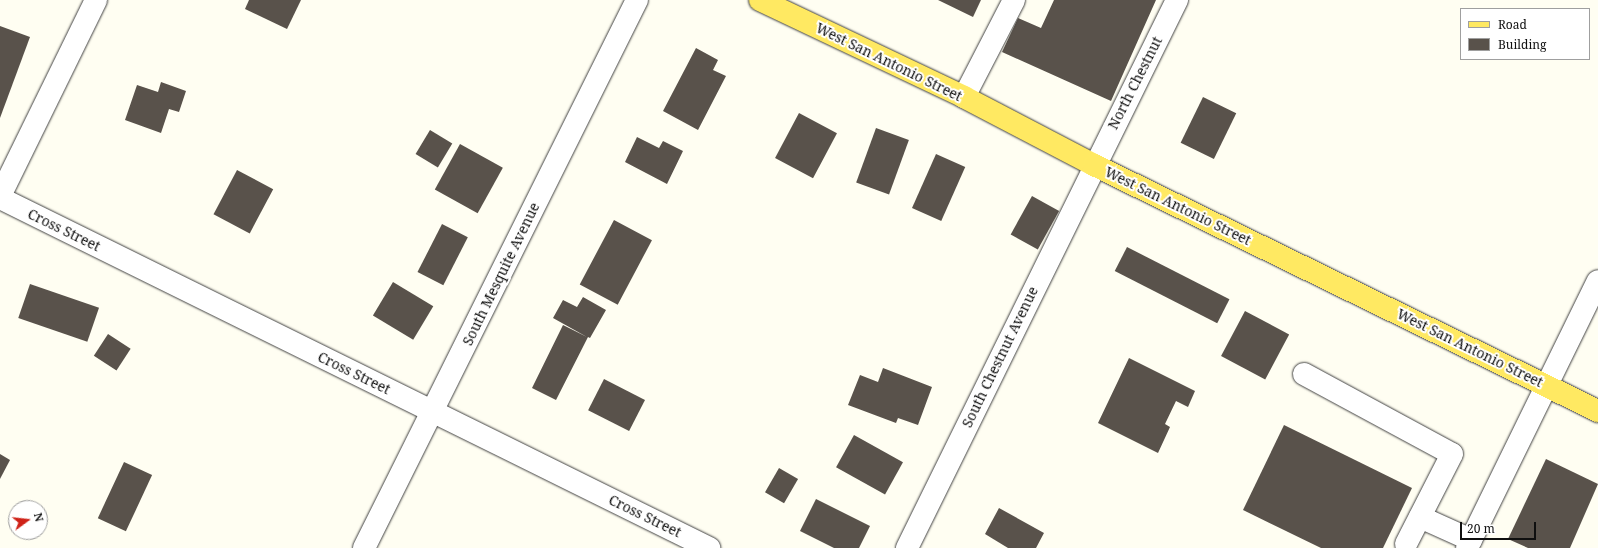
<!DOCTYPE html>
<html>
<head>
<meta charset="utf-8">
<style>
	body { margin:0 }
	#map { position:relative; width:1598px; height:548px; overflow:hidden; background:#fffef2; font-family:"Noto Serif",serif }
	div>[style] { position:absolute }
	.building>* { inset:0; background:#59524b; transform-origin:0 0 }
	.roads { filter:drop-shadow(0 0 1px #424242) drop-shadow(0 0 1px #424242) }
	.minor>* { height:22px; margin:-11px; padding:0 11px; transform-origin:11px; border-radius:11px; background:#fff }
	.major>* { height:22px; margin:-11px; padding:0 11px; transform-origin:11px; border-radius:11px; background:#ffe962 }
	span { translate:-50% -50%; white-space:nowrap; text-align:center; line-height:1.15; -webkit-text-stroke:4px #fff; paint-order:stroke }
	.street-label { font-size:14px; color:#0f0f0f }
	.legend { position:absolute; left:1460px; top:8px; width:130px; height:52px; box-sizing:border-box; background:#fff; border:1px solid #9f9f9f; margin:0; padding:5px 7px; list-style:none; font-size:12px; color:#0f0f0f }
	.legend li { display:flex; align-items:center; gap:8px; height:20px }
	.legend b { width:20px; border:1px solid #9f9f9f }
	.north { position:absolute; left:8px; top:500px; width:40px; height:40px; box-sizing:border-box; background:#fff; border:1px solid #9f9f9f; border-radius:50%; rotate:75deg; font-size:11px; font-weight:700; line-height:16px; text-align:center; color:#0f0f0f }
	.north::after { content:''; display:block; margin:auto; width:14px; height:18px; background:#cf2218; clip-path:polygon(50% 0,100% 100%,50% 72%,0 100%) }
	.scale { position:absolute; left:1460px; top:522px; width:76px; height:18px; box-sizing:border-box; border:2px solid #0f0f0f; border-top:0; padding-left:5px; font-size:12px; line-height:14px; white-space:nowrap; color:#0f0f0f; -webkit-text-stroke:3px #fff; paint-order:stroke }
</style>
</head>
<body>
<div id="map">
	<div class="building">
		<i style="clip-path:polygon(249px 0,301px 0,287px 29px,245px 9px)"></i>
		<i style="clip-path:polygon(938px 0,981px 0,973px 17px)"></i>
		<i style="clip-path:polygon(1054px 0,1156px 0,1111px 101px,1002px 52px,1018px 18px,1041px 28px)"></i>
		<i style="clip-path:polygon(0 26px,30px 37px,0 118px)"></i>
		<i style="clip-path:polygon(696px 48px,718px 60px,713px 70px,726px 76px,698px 130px,663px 111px)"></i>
		<i style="clip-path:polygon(161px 82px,186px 91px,179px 112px,169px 109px,161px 133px,125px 120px,137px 85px,158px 92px)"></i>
		<i style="left:1203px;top:97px;width:37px;height:51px;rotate:26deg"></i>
		<i style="left:799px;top:113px;width:43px;height:51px;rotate:28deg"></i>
		<i style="left:876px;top:128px;width:35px;height:58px;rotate:20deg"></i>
		<i style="left:430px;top:130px;width:26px;height:28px;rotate:31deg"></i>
		<i style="clip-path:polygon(637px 137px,659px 148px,663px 141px,683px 151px,667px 184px,625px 162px)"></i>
		<i style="left:460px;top:144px;width:49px;height:52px;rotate:29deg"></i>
		<i style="left:936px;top:154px;width:32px;height:59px;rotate:24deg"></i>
		<i style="left:237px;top:170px;width:41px;height:50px;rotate:28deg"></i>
		<i style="left:1032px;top:196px;width:31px;height:44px;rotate:29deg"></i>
		<i style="left:614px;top:220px;width:43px;height:73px;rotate:28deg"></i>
		<i style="left:442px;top:224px;width:29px;height:54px;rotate:27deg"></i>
		<i style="left:1127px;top:247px;width:115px;height:27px;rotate:27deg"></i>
		<i style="left:393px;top:282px;width:47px;height:39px;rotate:31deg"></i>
		<i style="left:30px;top:284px;width:73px;height:36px;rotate:19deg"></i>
		<i style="clip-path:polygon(583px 297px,606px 310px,590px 338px,588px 337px,556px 400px,532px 388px,563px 325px,587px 337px,553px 318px,563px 300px,577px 307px)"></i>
		<i style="left:1245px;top:311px;width:50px;height:51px;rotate:28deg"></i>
		<i style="left:108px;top:334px;width:27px;height:26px;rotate:33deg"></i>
		<i style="clip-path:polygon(1129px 358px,1195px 391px,1188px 407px,1176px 401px,1165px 424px,1170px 427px,1158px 453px,1098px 423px)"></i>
		<i style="clip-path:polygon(883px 368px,932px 387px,918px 425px,898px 418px,896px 423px,848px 405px,860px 375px,878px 382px)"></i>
		<i style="left:604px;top:379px;width:46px;height:35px;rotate:27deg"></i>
		<i style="clip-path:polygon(1284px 425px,1412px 488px,1383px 548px,1321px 548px,1243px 510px)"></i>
		<i style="left:854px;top:435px;width:56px;height:37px;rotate:29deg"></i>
		<i style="clip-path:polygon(0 454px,10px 460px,0 479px)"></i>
		<i style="clip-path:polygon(1546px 459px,1598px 484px,1570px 548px,1528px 548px,1508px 539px)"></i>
		<i style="left:124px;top:462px;width:31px;height:62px;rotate:25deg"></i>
		<i style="left:779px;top:468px;width:22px;height:28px;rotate:30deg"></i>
		<i style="clip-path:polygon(816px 499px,870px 526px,859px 548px,834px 548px,800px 531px)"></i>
		<i style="clip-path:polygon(999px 508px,1044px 533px,1036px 548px,1008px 548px,985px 534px)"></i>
	</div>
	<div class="roads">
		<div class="minor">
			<i style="left:964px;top:97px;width:109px;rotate:-62.7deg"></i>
			<i style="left:0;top:196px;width:218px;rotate:-63.9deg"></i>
			<i style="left:0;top:198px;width:791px;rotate:26.27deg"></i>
			<i style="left:1304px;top:374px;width:168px;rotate:28.4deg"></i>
			<i style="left:1452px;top:454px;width:101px;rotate:117.1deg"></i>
			<i style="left:1420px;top:517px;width:56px;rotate:24.3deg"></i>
			<i style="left:364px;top:548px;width:612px;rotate:-63.52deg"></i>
			<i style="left:907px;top:548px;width:611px;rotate:-63.77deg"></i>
			<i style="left:1467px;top:548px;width:297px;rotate:-63.9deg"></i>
		</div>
		<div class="major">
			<i style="left:760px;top:0;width:226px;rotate:25.4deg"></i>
			<i style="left:964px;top:97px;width:147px;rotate:27.6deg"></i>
			<i style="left:1094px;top:165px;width:561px;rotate:26.02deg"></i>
		</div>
	</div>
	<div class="street-label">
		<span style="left:889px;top:62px;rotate:26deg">West San Antonio Street</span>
		<span style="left:1135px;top:83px;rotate:-63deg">North Chestnut</span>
		<span style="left:1178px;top:206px;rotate:26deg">West San Antonio Street</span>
		<span style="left:64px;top:230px;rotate:26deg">Cross Street</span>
		<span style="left:501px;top:274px;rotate:-64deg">South Mesquite Avenue</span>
		<span style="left:1470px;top:348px;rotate:26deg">West San Antonio Street</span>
		<span style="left:1000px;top:357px;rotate:-64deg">South Chestnut Avenue</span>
		<span style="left:354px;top:373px;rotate:26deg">Cross Street</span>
		<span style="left:645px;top:516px;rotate:26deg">Cross Street</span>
	</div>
	<ul class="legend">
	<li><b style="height:5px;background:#ffe962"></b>Road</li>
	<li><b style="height:11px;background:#59524b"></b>Building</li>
	</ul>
	<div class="north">N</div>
	<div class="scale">20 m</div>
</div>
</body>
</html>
